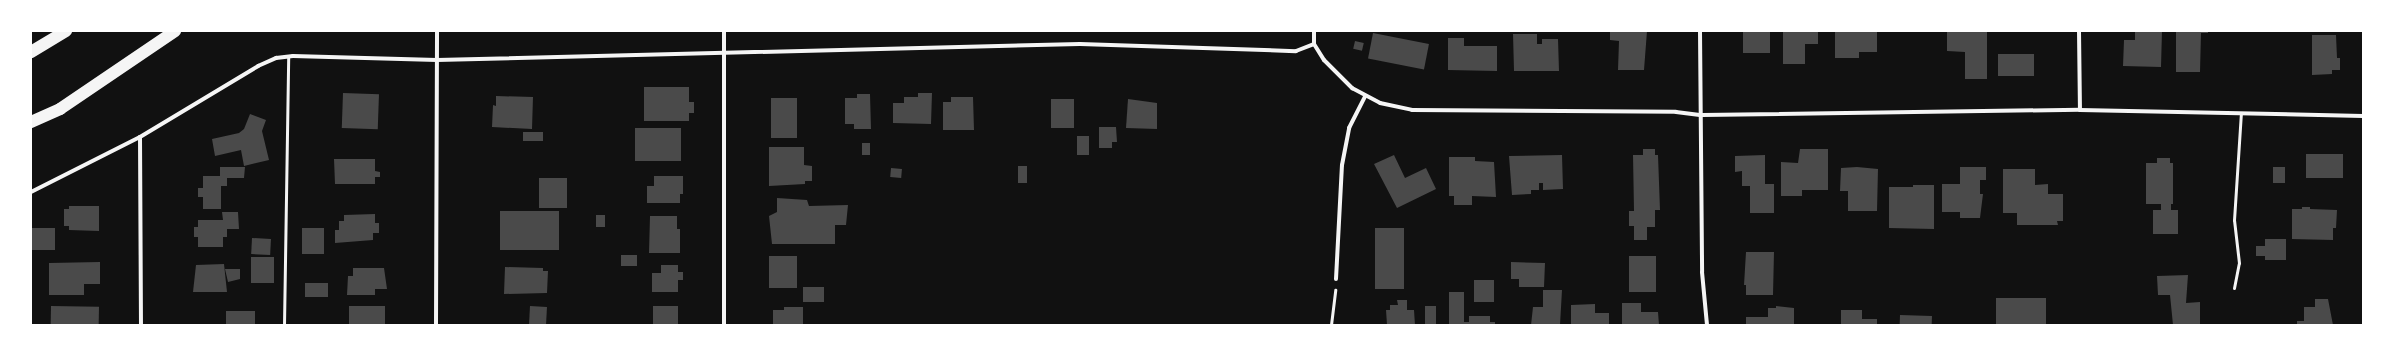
<!DOCTYPE html>
<html>
<head>
<meta charset="utf-8">
<style>
	body { margin:0 }
	#map { position:relative; width:2394px; height:356px; overflow:hidden; background:#111; font-family:"Nunito Sans",sans-serif }
	div>[style] { position:absolute }
	.building>* { inset:0; background:#4a4a4a; transform-origin:0 0 }
	.path>* { height:2.5px; margin:-1.25px; padding:0 1.25px; transform-origin:1.25px; border-radius:1.25px; background:#f5f5f5 }
	.service>* { height:3px; margin:-1.5px; padding:0 1.5px; transform-origin:1.5px; border-radius:1.5px; background:#f5f5f5 }
	.minor>* { height:4px; margin:-2px; padding:0 2px; transform-origin:2px; border-radius:2px; background:#f5f5f5 }
	.motorway>* { height:12px; margin:-6px; padding:0 6px; transform-origin:6px; border-radius:6px; background:#f5f5f5 }
	span { translate:-50% -50%; white-space:nowrap; text-align:center; line-height:1.15; -webkit-text-stroke:4px #fff; paint-order:stroke }
	.frame { position:absolute; inset:0; border:32px solid #fff; pointer-events:none }
</style>
</head>
<body>
<div id="map">
	<div class="building">
		<i style="clip-path:polygon(1610px 31px,1647px 31px,1644px 70px,1618px 70px,1619px 41px,1610px 40px)"></i>
		<i style="left:1743px;top:31px;width:27px;height:22px"></i>
		<i style="clip-path:polygon(1783px 31px,1818px 31px,1818px 44px,1805px 44px,1805px 64px,1783px 64px)"></i>
		<i style="clip-path:polygon(1835px 31px,1877px 31px,1877px 52px,1859px 52px,1859px 58px,1835px 58px)"></i>
		<i style="clip-path:polygon(1947px 31px,1987px 31px,1987px 79px,1965px 79px,1965px 52px,1947px 51px)"></i>
		<i style="clip-path:polygon(2135px 31px,2162px 31px,2161px 67px,2123px 66px,2124px 40px,2135px 40px)"></i>
		<i style="clip-path:polygon(2176px 31px,2208px 31px,2208px 33px,2201px 33px,2200px 72px,2176px 72px)"></i>
		<i style="left:1373px;top:33px;width:57px;height:26px;rotate:11deg"></i>
		<i style="clip-path:polygon(1513px 34px,1537px 34px,1537px 44px,1542px 44px,1542px 39px,1558px 39px,1559px 71px,1514px 71px)"></i>
		<i style="clip-path:polygon(2312px 35px,2336px 35px,2337px 58px,2340px 58px,2340px 70px,2332px 70px,2332px 74px,2312px 75px)"></i>
		<i style="clip-path:polygon(1448px 38px,1464px 38px,1464px 46px,1497px 46px,1497px 71px,1448px 70px)"></i>
		<i style="left:1355px;top:41px;width:9px;height:8px;rotate:13deg"></i>
		<i style="left:1998px;top:54px;width:36px;height:22px"></i>
		<i style="clip-path:polygon(644px 87px,689px 87px,689px 102px,694px 102px,694px 113px,689px 113px,689px 121px,644px 121px)"></i>
		<i style="left:343px;top:93px;width:36px;height:35px;rotate:2deg"></i>
		<i style="clip-path:polygon(918px 93px,932px 93px,931px 124px,893px 123px,893px 103px,904px 103px,904px 97px,918px 97px)"></i>
		<i style="clip-path:polygon(857px 94px,870px 94px,871px 129px,854px 129px,854px 124px,845px 124px,845px 98px,857px 98px)"></i>
		<i style="clip-path:polygon(496px 96px,533px 97px,532px 129px,492px 127px,493px 105px,496px 106px)"></i>
		<i style="clip-path:polygon(951px 97px,973px 97px,974px 130px,943px 130px,943px 102px,951px 102px)"></i>
		<i style="left:771px;top:98px;width:26px;height:40px"></i>
		<i style="left:1051px;top:99px;width:23px;height:29px"></i>
		<i style="clip-path:polygon(1128px 99px,1157px 103px,1157px 129px,1126px 128px)"></i>
		<i style="clip-path:polygon(250px 114px,266px 120px,262px 131px,269px 160px,244px 166px,241px 150px,215px 156px,212px 139px,239px 133px,244px 129px)"></i>
		<i style="clip-path:polygon(1099px 127px,1116px 127px,1117px 142px,1112px 142px,1112px 148px,1099px 148px)"></i>
		<i style="left:635px;top:128px;width:46px;height:33px"></i>
		<i style="left:543px;top:132px;width:9px;height:20px;rotate:90deg"></i>
		<i style="left:1077px;top:136px;width:12px;height:19px"></i>
		<i style="left:862px;top:143px;width:8px;height:12px"></i>
		<i style="clip-path:polygon(769px 147px,804px 147px,804px 165px,812px 166px,812px 181px,805px 181px,805px 184px,769px 186px)"></i>
		<i style="clip-path:polygon(1643px 149px,1655px 149px,1655px 155px,1658px 155px,1660px 210px,1655px 210px,1655px 227px,1647px 227px,1647px 240px,1634px 240px,1634px 226px,1629px 226px,1629px 211px,1634px 211px,1633px 155px,1643px 155px)"></i>
		<i style="clip-path:polygon(1800px 149px,1828px 149px,1828px 190px,1802px 190px,1802px 196px,1781px 196px,1781px 162px,1798px 163px)"></i>
		<i style="left:2306px;top:154px;width:37px;height:24px"></i>
		<i style="clip-path:polygon(1394px 155px,1405px 178px,1426px 168px,1436px 189px,1397px 208px,1374px 164px)"></i>
		<i style="clip-path:polygon(1562px 155px,1563px 189px,1543px 190px,1543px 183px,1539px 183px,1539px 190px,1531px 190px,1531px 194px,1512px 195px,1509px 156px)"></i>
		<i style="clip-path:polygon(1765px 155px,1765px 184px,1774px 184px,1774px 213px,1750px 213px,1750px 186px,1742px 186px,1742px 171px,1735px 172px,1735px 156px)"></i>
		<i style="clip-path:polygon(1449px 157px,1475px 157px,1475px 161px,1494px 162px,1496px 197px,1472px 196px,1472px 205px,1454px 205px,1454px 196px,1449px 196px)"></i>
		<i style="clip-path:polygon(2157px 158px,2170px 158px,2170px 163px,2173px 163px,2173px 204px,2171px 204px,2171px 210px,2178px 210px,2178px 234px,2153px 234px,2153px 210px,2161px 210px,2161px 204px,2146px 204px,2146px 163px,2157px 163px)"></i>
		<i style="clip-path:polygon(334px 159px,375px 159px,375px 171px,380px 172px,380px 177px,375px 177px,375px 184px,335px 184px)"></i>
		<i style="left:1018px;top:166px;width:9px;height:17px"></i>
		<i style="clip-path:polygon(220px 167px,245px 167px,244px 178px,227px 178px,227px 186px,221px 186px,221px 209px,203px 209px,203px 197px,198px 197px,198px 188px,203px 188px,203px 176px,220px 176px)"></i>
		<i style="clip-path:polygon(1857px 167px,1878px 169px,1877px 211px,1848px 211px,1848px 191px,1840px 191px,1841px 168px)"></i>
		<i style="clip-path:polygon(1960px 167px,1986px 167px,1986px 180px,1980px 180px,1980px 194px,1983px 194px,1980px 218px,1960px 218px,1960px 212px,1942px 212px,1942px 184px,1960px 184px)"></i>
		<i style="left:2273px;top:167px;width:12px;height:16px"></i>
		<i style="left:891px;top:168px;width:11px;height:9px;rotate:5deg"></i>
		<i style="clip-path:polygon(2003px 169px,2035px 169px,2035px 185px,2048px 184px,2048px 194px,2063px 194px,2063px 221px,2057px 221px,2058px 225px,2017px 225px,2017px 213px,2003px 213px)"></i>
		<i style="clip-path:polygon(654px 176px,683px 176px,683px 194px,680px 194px,680px 203px,647px 203px,647px 186px,654px 186px)"></i>
		<i style="left:539px;top:178px;width:28px;height:30px"></i>
		<i style="clip-path:polygon(1913px 185px,1934px 185px,1934px 229px,1889px 228px,1889px 187px,1913px 187px)"></i>
		<i style="clip-path:polygon(777px 198px,807px 200px,809px 206px,848px 205px,846px 225px,835px 225px,835px 244px,772px 244px,769px 216px,777px 212px)"></i>
		<i style="clip-path:polygon(69px 206px,99px 206px,99px 231px,69px 230px,69px 226px,64px 226px,64px 209px,69px 209px)"></i>
		<i style="clip-path:polygon(2302px 207px,2310px 207px,2310px 209px,2337px 210px,2336px 228px,2333px 228px,2333px 240px,2292px 239px,2292px 209px,2302px 209px)"></i>
		<i style="left:559px;top:211px;width:39px;height:59px;rotate:90deg"></i>
		<i style="clip-path:polygon(222px 212px,238px 212px,239px 229px,227px 229px,227px 237px,223px 237px,223px 247px,198px 247px,198px 237px,194px 237px,194px 227px,198px 227px,198px 220px,223px 220px)"></i>
		<i style="clip-path:polygon(375px 214px,375px 223px,379px 223px,379px 233px,373px 233px,373px 240px,335px 243px,335px 230px,339px 230px,339px 221px,344px 221px,344px 215px)"></i>
		<i style="left:596px;top:215px;width:9px;height:12px"></i>
		<i style="clip-path:polygon(650px 216px,677px 216px,677px 229px,680px 229px,680px 253px,649px 253px)"></i>
		<i style="left:31px;top:228px;width:24px;height:22px"></i>
		<i style="left:302px;top:228px;width:22px;height:26px"></i>
		<i style="left:1375px;top:228px;width:29px;height:61px"></i>
		<i style="left:252px;top:238px;width:19px;height:16px;rotate:3deg"></i>
		<i style="clip-path:polygon(2265px 239px,2286px 239px,2286px 260px,2265px 260px,2265px 256px,2256px 256px,2256px 246px,2265px 246px)"></i>
		<i style="clip-path:polygon(1746px 252px,1774px 252px,1773px 295px,1746px 295px,1746px 285px,1744px 285px)"></i>
		<i style="left:621px;top:255px;width:16px;height:11px"></i>
		<i style="left:769px;top:256px;width:28px;height:32px"></i>
		<i style="left:1629px;top:256px;width:27px;height:36px"></i>
		<i style="left:251px;top:257px;width:23px;height:26px"></i>
		<i style="clip-path:polygon(100px 262px,100px 284px,84px 284px,84px 295px,49px 295px,49px 263px)"></i>
		<i style="clip-path:polygon(1511px 262px,1545px 263px,1544px 287px,1519px 287px,1519px 279px,1511px 279px)"></i>
		<i style="clip-path:polygon(224px 264px,227px 292px,193px 292px,196px 265px)"></i>
		<i style="clip-path:polygon(661px 265px,678px 265px,678px 272px,683px 272px,683px 280px,678px 280px,678px 292px,652px 292px,652px 273px,661px 273px)"></i>
		<i style="clip-path:polygon(505px 267px,543px 268px,543px 271px,548px 271px,547px 293px,504px 294px)"></i>
		<i style="clip-path:polygon(353px 268px,384px 268px,387px 289px,375px 289px,375px 295px,347px 295px,348px 276px,353px 276px)"></i>
		<i style="clip-path:polygon(225px 269px,240px 269px,240px 279px,228px 282px)"></i>
		<i style="clip-path:polygon(2188px 275px,2186px 303px,2200px 302px,2200px 325px,2173px 325px,2170px 295px,2158px 295px,2157px 276px)"></i>
		<i style="left:1474px;top:280px;width:20px;height:22px"></i>
		<i style="left:305px;top:283px;width:23px;height:14px"></i>
		<i style="left:803px;top:287px;width:21px;height:15px"></i>
		<i style="clip-path:polygon(1543px 290px,1562px 290px,1560px 325px,1531px 325px,1533px 307px,1543px 307px)"></i>
		<i style="clip-path:polygon(1449px 292px,1464px 292px,1464px 322px,1469px 322px,1469px 316px,1490px 316px,1490px 322px,1495px 322px,1495px 325px,1449px 325px)"></i>
		<i style="left:1996px;top:298px;width:50px;height:27px"></i>
		<i style="clip-path:polygon(2315px 299px,2328px 299px,2333px 325px,2297px 325px,2297px 321px,2304px 321px,2304px 307px,2315px 307px)"></i>
		<i style="clip-path:polygon(1397px 300px,1407px 300px,1407px 310px,1414px 310px,1415px 325px,1387px 325px,1386px 310px,1390px 310px,1390px 305px,1398px 305px)"></i>
		<i style="clip-path:polygon(1622px 303px,1641px 303px,1641px 312px,1658px 312px,1659px 325px,1622px 325px)"></i>
		<i style="clip-path:polygon(1595px 304px,1595px 313px,1609px 313px,1609px 325px,1571px 325px,1571px 305px)"></i>
		<i style="left:51px;top:306px;width:48px;height:19px;rotate:1deg"></i>
		<i style="left:349px;top:306px;width:36px;height:19px"></i>
		<i style="left:530px;top:306px;width:17px;height:19px;rotate:3deg"></i>
		<i style="left:653px;top:306px;width:25px;height:19px"></i>
		<i style="left:1436px;top:306px;width:19px;height:11px;rotate:90deg"></i>
		<i style="clip-path:polygon(1776px 306px,1794px 308px,1794px 325px,1746px 325px,1746px 317px,1768px 317px,1768px 308px,1776px 308px)"></i>
		<i style="clip-path:polygon(784px 307px,803px 307px,803px 325px,773px 325px,773px 310px,784px 310px)"></i>
		<i style="clip-path:polygon(1841px 310px,1862px 310px,1862px 319px,1877px 319px,1877px 325px,1841px 325px)"></i>
		<i style="left:226px;top:311px;width:29px;height:14px"></i>
		<i style="left:1900px;top:315px;width:32px;height:10px;rotate:2deg"></i>
	</div>
	<div class="path">
		<i style="left:1331px;top:325px;width:35px;rotate:-83deg"></i>
	</div>
	<div class="service">
		<i style="left:2234px;top:288px;width:25px;rotate:-79deg"></i>
		<i style="left:2239px;top:263px;width:43px;rotate:-96.6deg"></i>
		<i style="left:2234px;top:220px;width:107px;rotate:-86.3deg"></i>
		<i style="left:284px;top:325px;width:268px;rotate:-89.1deg"></i>
	</div>
	<div class="minor">
		<i style="left:1700px;top:31px;width:241px;rotate:89.5deg"></i>
		<i style="left:1702px;top:272px;width:53px;rotate:84.6deg"></i>
		<i style="left:2079px;top:31px;width:79px;rotate:89.3deg"></i>
		<i style="left:1314px;top:44px;width:19px;rotate:58deg"></i>
		<i style="left:1324px;top:60px;width:40px;rotate:45deg"></i>
		<i style="left:1352px;top:88px;width:32px;rotate:28deg"></i>
		<i style="left:1380px;top:103px;width:33px;rotate:12deg"></i>
		<i style="left:1412px;top:110px;width:264px;rotate:0.4deg"></i>
		<i style="left:1676px;top:112px;width:26px;rotate:7deg"></i>
		<i style="left:1702px;top:115px;width:378px;rotate:-0.8deg"></i>
		<i style="left:2080px;top:110px;width:283px;rotate:1.2deg"></i>
		<i style="left:1314px;top:44px;width:13px;rotate:-90deg"></i>
		<i style="left:140px;top:137px;width:188px;rotate:89.7deg"></i>
		<i style="left:31px;top:192px;width:122px;rotate:-26.8deg"></i>
		<i style="left:140px;top:137px;width:138px;rotate:-31deg"></i>
		<i style="left:258px;top:66px;width:20px;rotate:-24deg"></i>
		<i style="left:276px;top:58px;width:17px;rotate:-7deg"></i>
		<i style="left:293px;top:56px;width:144px;rotate:1.6deg"></i>
		<i style="left:437px;top:60px;width:643px;rotate:-1.43deg"></i>
		<i style="left:1080px;top:44px;width:216px;rotate:1.9deg"></i>
		<i style="left:1296px;top:51px;width:19px;rotate:-21deg"></i>
		<i style="left:1336px;top:279px;width:114px;rotate:-87deg"></i>
		<i style="left:1342px;top:165px;width:38px;rotate:-79deg"></i>
		<i style="left:1349px;top:128px;width:36px;rotate:-63deg"></i>
		<i style="left:436px;top:325px;width:294px;rotate:-89.8deg"></i>
		<i style="left:724px;top:325px;width:294px;rotate:-90deg"></i>
	</div>
	<div class="motorway">
		<i style="left:31px;top:52px;width:41px;rotate:-31deg"></i>
		<i style="left:31px;top:122px;width:32px;rotate:-24deg"></i>
		<i style="left:60px;top:109px;width:139px;rotate:-34.1deg"></i>
	</div>
	<div class="frame"></div>
</div>
</body>
</html>
